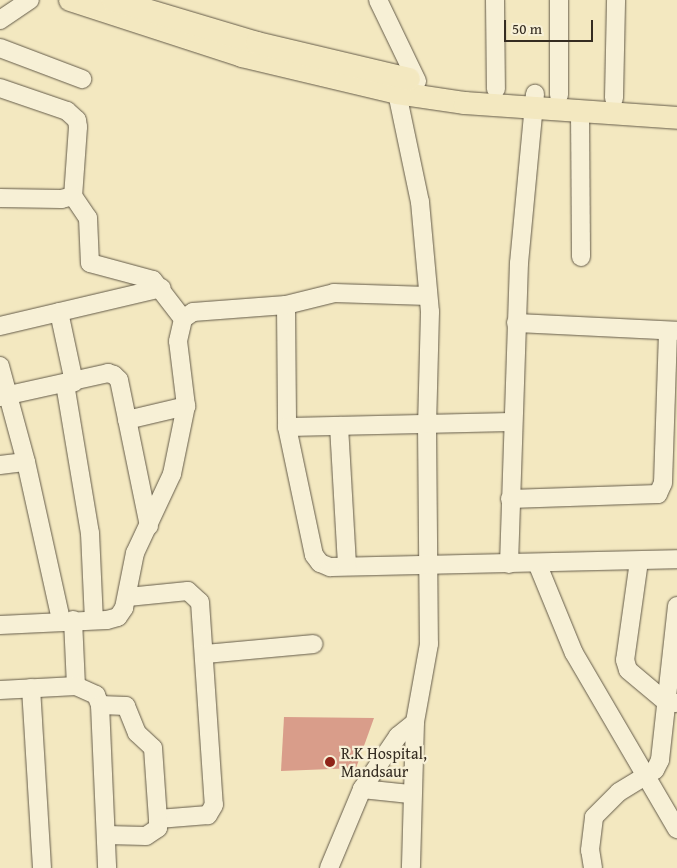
<!DOCTYPE html>
<html>
<head>
<meta charset="utf-8">
<style>
	body { margin:0 }
	#map { position:relative; width:677px; height:868px; overflow:hidden; background:#f3e8c0; font-family:"Gentium Book Plus",serif }
	div>[style] { position:absolute }
	.building>* { inset:0; background:#d99d8a }
	.roads { filter:drop-shadow(0 0 1px #645b49) drop-shadow(0 0 1px #645b49) }
	.minor>* { height:18px; margin:-9px; padding:0 9px; transform-origin:9px; border-radius:9px; background:#f7f0d6 }
	.major>* { height:22px; margin:-11px; padding:0 11px; transform-origin:11px; border-radius:11px; background:#f3e8c0 }
	.dots>* { width:14px; height:14px; translate:-50% -50%; box-sizing:border-box; border:2px solid #f7f0d6; border-radius:50% }
	span { translate:-50% -50%; white-space:nowrap; text-align:center; line-height:1.15; -webkit-text-stroke:4.5px #f7f0d6; paint-order:stroke }
	.poi-label { font-size:16px; color:#352c21 }
	.left { translate:0 -50%; text-align:left }
	.scale { position:absolute; left:504px; top:20px; width:89px; height:22px; box-sizing:border-box; border:2px solid #352c21; border-top:0; padding-left:6px; font-size:15px; line-height:18px; white-space:nowrap; color:#352c21; -webkit-text-stroke:4px #f7f0d6; paint-order:stroke }
</style>
</head>
<body>
<div id="map">
	<div class="building">
		<i style="clip-path:polygon(284px 717px,374px 718px,356px 768px,281px 771px)"></i>
	</div>
	<div class="roads">
		<div class="minor">
			<i style="left:378px;top:0;width:90px;rotate:64.3deg"></i>
			<i style="left:495px;top:0;width:89px;rotate:89.4deg"></i>
			<i style="left:0;top:20px;width:36px;rotate:-34deg"></i>
			<i style="left:0;top:48px;width:88px;rotate:20.7deg"></i>
			<i style="left:0;top:88px;width:71px;rotate:18.9deg"></i>
			<i style="left:67px;top:111px;width:13px;rotate:42deg"></i>
			<i style="left:77px;top:120px;width:7px;rotate:82deg"></i>
			<i style="left:78px;top:127px;width:69px;rotate:94.1deg"></i>
			<i style="left:73px;top:196px;width:12px;rotate:166deg"></i>
			<i style="left:61px;top:199px;width:61px;rotate:-179.1deg"></i>
			<i style="left:397px;top:93px;width:111px;rotate:78.1deg"></i>
			<i style="left:420px;top:202px;width:110px;rotate:84.8deg"></i>
			<i style="left:430px;top:312px;width:112px;rotate:91.5deg"></i>
			<i style="left:427px;top:424px;width:220px;rotate:89.5deg"></i>
			<i style="left:429px;top:644px;width:79px;rotate:100.2deg"></i>
			<i style="left:415px;top:722px;width:146px;rotate:91.6deg"></i>
			<i style="left:559px;top:95px;width:95px;rotate:-90deg"></i>
			<i style="left:614px;top:98px;width:98px;rotate:-88.8deg"></i>
			<i style="left:580px;top:110px;width:147px;rotate:89.6deg"></i>
			<i style="left:73px;top:196px;width:27px;rotate:56deg"></i>
			<i style="left:88px;top:218px;width:45px;rotate:87.5deg"></i>
			<i style="left:90px;top:263px;width:65px;rotate:15.1deg"></i>
			<i style="left:153px;top:280px;width:49px;rotate:52.4deg"></i>
			<i style="left:286px;top:305px;width:122px;rotate:89.5deg"></i>
			<i style="left:287px;top:427px;width:131px;rotate:78.1deg"></i>
			<i style="left:314px;top:555px;width:10px;rotate:53deg"></i>
			<i style="left:320px;top:563px;width:11px;rotate:22deg"></i>
			<i style="left:330px;top:567px;width:347px;rotate:-1.3deg"></i>
			<i style="left:59px;top:312px;width:72px;rotate:77.9deg"></i>
			<i style="left:516px;top:323px;width:161px;rotate:2.8deg"></i>
			<i style="left:0;top:326px;width:166px;rotate:-13.2deg"></i>
			<i style="left:0;top:366px;width:99px;rotate:74.8deg"></i>
			<i style="left:26px;top:462px;width:162px;rotate:77.5deg"></i>
			<i style="left:65px;top:384px;width:151px;rotate:80.5deg"></i>
			<i style="left:90px;top:533px;width:87px;rotate:87.4deg"></i>
			<i style="left:0;top:397px;width:111px;rotate:-12.5deg"></i>
			<i style="left:108px;top:373px;width:6px;rotate:18deg"></i>
			<i style="left:114px;top:375px;width:7px;rotate:45deg"></i>
			<i style="left:119px;top:380px;width:149px;rotate:78.4deg"></i>
			<i style="left:127px;top:420px;width:61px;rotate:-13.3deg"></i>
			<i style="left:339px;top:426px;width:140px;rotate:86.7deg"></i>
			<i style="left:287px;top:427px;width:226px;rotate:-1.3deg"></i>
			<i style="left:0;top:465px;width:26px;rotate:-7deg"></i>
			<i style="left:510px;top:499px;width:148px;rotate:-1.9deg"></i>
			<i style="left:658px;top:494px;width:12px;rotate:-66deg"></i>
			<i style="left:663px;top:483px;width:152px;rotate:-88.1deg"></i>
			<i style="left:639px;top:561px;width:100px;rotate:98deg"></i>
			<i style="left:625px;top:660px;width:10px;rotate:73deg"></i>
			<i style="left:628px;top:670px;width:50px;rotate:40.1deg"></i>
			<i style="left:666px;top:702px;width:10px;rotate:6deg"></i>
			<i style="left:537px;top:563px;width:97px;rotate:67.7deg"></i>
			<i style="left:574px;top:653px;width:204px;rotate:59.7deg"></i>
			<i style="left:509px;top:564px;width:301px;rotate:-88.1deg"></i>
			<i style="left:519px;top:263px;width:170px;rotate:-84.6deg"></i>
			<i style="left:128px;top:597px;width:60px;rotate:-5.7deg"></i>
			<i style="left:188px;top:591px;width:16px;rotate:43deg"></i>
			<i style="left:200px;top:602px;width:203px;rotate:86.1deg"></i>
			<i style="left:214px;top:805px;width:12px;rotate:121deg"></i>
			<i style="left:208px;top:815px;width:50px;rotate:175.4deg"></i>
			<i style="left:73px;top:620px;width:66px;rotate:87.4deg"></i>
			<i style="left:0;top:625px;width:107px;rotate:-2.7deg"></i>
			<i style="left:107px;top:620px;width:11px;rotate:-15deg"></i>
			<i style="left:118px;top:617px;width:11px;rotate:-56deg"></i>
			<i style="left:124px;top:608px;width:56px;rotate:-78.7deg"></i>
			<i style="left:135px;top:553px;width:87px;rotate:-64.9deg"></i>
			<i style="left:172px;top:474px;width:69px;rotate:-78.4deg"></i>
			<i style="left:186px;top:406px;width:65px;rotate:-97deg"></i>
			<i style="left:178px;top:341px;width:23px;rotate:-77deg"></i>
			<i style="left:183px;top:319px;width:12px;rotate:-35deg"></i>
			<i style="left:193px;top:312px;width:93px;rotate:-4.3deg"></i>
			<i style="left:286px;top:305px;width:49px;rotate:-14deg"></i>
			<i style="left:334px;top:293px;width:94px;rotate:1.8deg"></i>
			<i style="left:206px;top:654px;width:108px;rotate:-5.3deg"></i>
			<i style="left:31px;top:688px;width:180px;rotate:86.5deg"></i>
			<i style="left:0;top:690px;width:76px;rotate:-3deg"></i>
			<i style="left:76px;top:686px;width:22px;rotate:24deg"></i>
			<i style="left:96px;top:695px;width:11px;rotate:68deg"></i>
			<i style="left:100px;top:705px;width:163px;rotate:87.5deg"></i>
			<i style="left:100px;top:705px;width:26px;rotate:2deg"></i>
			<i style="left:126px;top:706px;width:29px;rotate:68deg"></i>
			<i style="left:137px;top:733px;width:22px;rotate:43deg"></i>
			<i style="left:153px;top:748px;width:71px;rotate:86deg"></i>
			<i style="left:158px;top:819px;width:9px;rotate:90deg"></i>
			<i style="left:158px;top:828px;width:14px;rotate:146deg"></i>
			<i style="left:146px;top:836px;width:40px;rotate:-178.6deg"></i>
			<i style="left:362px;top:789px;width:48px;rotate:5.9deg"></i>
			<i style="left:329px;top:868px;width:86px;rotate:-67.3deg"></i>
			<i style="left:362px;top:789px;width:64px;rotate:-55.8deg"></i>
			<i style="left:398px;top:736px;width:22px;rotate:-39deg"></i>
			<i style="left:593px;top:868px;width:18px;rotate:-99deg"></i>
			<i style="left:590px;top:850px;width:33px;rotate:-83deg"></i>
			<i style="left:594px;top:817px;width:35px;rotate:-45deg"></i>
			<i style="left:619px;top:792px;width:42px;rotate:-31.4deg"></i>
			<i style="left:655px;top:770px;width:11px;rotate:-63deg"></i>
			<i style="left:660px;top:760px;width:155px;rotate:-83.7deg"></i>
		</div>
		<div class="major">
			<i style="left:70px;top:0;width:181px;rotate:18deg"></i>
			<i style="left:242px;top:56px;width:159px;rotate:13.4deg"></i>
			<i style="left:397px;top:93px;width:69px;rotate:8.4deg"></i>
			<i style="left:465px;top:103px;width:213px;rotate:4deg"></i>
			<i style="left:113px;top:0;width:150px;rotate:16.6deg"></i>
			<i style="left:257px;top:43px;width:156px;rotate:13.3deg"></i>
		</div>
	</div>
	<div class="dots">
		<i style="left:330px;top:762px;background:#8f2418"></i>
	</div>
	<div class="poi-label">
		<span class="left" style="left:341px;top:762px">R.K Hospital,<br>Mandsaur</span>
	</div>
	<div class="scale">50 m</div>
</div>
</body>
</html>
